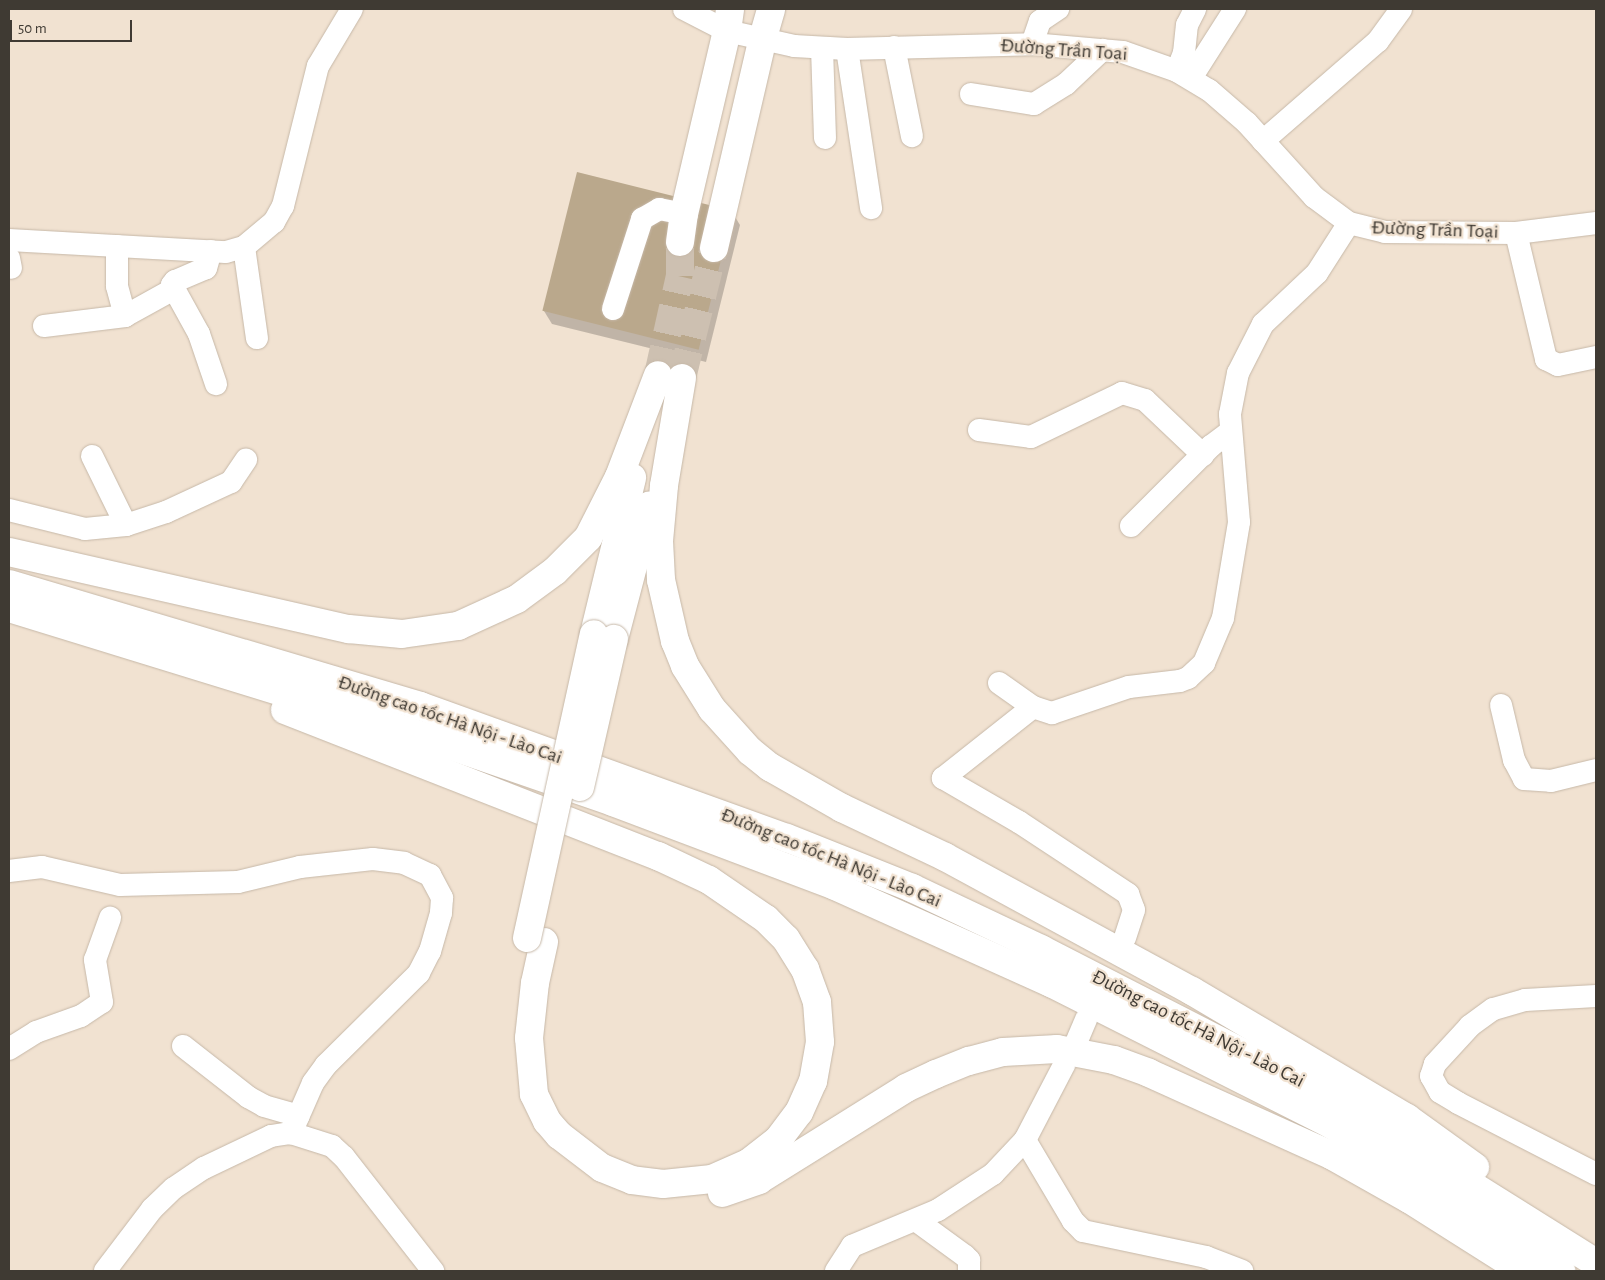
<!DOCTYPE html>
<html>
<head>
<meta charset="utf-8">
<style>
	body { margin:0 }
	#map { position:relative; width:1605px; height:1280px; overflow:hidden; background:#f1e2d1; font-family:"Alegreya Sans",sans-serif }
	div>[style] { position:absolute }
	.shadow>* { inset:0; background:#0003 }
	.building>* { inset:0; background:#baa88c; transform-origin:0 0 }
	.highway-tunnel>* { height:28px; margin-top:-14px; transform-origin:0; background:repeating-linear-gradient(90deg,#cdc0b1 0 28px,transparent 0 42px) }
	.roads { filter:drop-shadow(0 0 1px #c6b8a8) drop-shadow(0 0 1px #c6b8a8) }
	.minor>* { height:22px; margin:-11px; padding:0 11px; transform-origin:11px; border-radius:11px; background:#fff }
	.major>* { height:28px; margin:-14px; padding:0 14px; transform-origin:14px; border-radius:14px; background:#fff }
	.highway>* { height:28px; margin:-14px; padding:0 14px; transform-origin:14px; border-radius:14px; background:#fff }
	.bridges { filter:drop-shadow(0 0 1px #c6b8a8) drop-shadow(0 0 1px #c6b8a8) }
	.highway-bridge>* { height:28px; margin:-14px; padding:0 14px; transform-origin:14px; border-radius:14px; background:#fff }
	span { translate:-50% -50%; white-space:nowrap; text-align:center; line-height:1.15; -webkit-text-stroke:4.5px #f1e2d1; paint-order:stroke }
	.street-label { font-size:20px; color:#3f3a33 }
	.frame { position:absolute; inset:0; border:10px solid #3f3a33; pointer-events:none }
	.scale { position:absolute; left:10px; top:20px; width:122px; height:22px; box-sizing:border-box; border:2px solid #3f3a33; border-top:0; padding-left:6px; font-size:15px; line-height:18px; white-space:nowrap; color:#3f3a33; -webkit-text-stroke:4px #f1e2d1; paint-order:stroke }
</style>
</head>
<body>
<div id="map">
	<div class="shadow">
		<i style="clip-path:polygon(732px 212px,740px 225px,706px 362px,552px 324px,544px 311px)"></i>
	</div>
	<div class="building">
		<i style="left:577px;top:172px;width:161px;height:143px;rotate:14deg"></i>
	</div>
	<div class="highway-tunnel">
		<i style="left:658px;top:375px;width:101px;rotate:-77.5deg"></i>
		<i style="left:680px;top:276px;width:34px;rotate:-90deg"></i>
		<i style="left:682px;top:378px;width:134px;rotate:-76.2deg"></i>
	</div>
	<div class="roads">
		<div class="minor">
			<i style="left:684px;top:9px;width:48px;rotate:27.1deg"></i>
			<i style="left:727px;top:31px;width:69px;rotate:12.6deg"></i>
			<i style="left:794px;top:46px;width:53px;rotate:3.2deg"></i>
			<i style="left:847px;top:49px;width:185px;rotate:-1.5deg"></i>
			<i style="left:1032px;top:44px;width:91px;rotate:5deg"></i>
			<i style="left:1123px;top:52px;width:57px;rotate:19.4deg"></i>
			<i style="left:1177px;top:71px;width:37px;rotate:31deg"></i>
			<i style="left:1209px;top:90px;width:50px;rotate:41deg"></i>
			<i style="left:1247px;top:123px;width:100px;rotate:47.8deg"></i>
			<i style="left:1314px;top:197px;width:44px;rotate:36.6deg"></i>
			<i style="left:1349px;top:223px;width:37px;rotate:14deg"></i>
			<i style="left:1385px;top:232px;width:131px;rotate:0.4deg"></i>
			<i style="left:1516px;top:233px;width:81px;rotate:-7.1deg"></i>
			<i style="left:1032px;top:44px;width:24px;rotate:-71deg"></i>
			<i style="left:1040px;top:21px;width:22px;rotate:-34deg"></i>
			<i style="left:894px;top:47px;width:91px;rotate:78.6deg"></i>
			<i style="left:822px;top:48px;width:90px;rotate:88.1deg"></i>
			<i style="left:847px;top:49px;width:161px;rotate:81.4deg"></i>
			<i style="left:1177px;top:71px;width:19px;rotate:-69deg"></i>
			<i style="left:1184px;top:53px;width:28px;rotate:-84deg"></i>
			<i style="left:1187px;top:25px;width:18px;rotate:-63deg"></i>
			<i style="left:1191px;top:78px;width:82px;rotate:-57.5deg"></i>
			<i style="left:971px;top:94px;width:64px;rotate:9deg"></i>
			<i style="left:1034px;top:104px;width:38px;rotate:-32deg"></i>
			<i style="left:1066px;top:84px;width:50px;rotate:-43.4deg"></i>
			<i style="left:1263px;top:141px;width:152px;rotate:-41deg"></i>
			<i style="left:1378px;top:41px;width:39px;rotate:-54deg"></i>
			<i style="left:1516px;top:233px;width:130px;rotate:76.6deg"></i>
			<i style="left:1546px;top:359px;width:13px;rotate:27deg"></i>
			<i style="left:1558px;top:365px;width:39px;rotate:-12deg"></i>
			<i style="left:9px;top:240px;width:217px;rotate:3.2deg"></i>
			<i style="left:226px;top:252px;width:19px;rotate:-16deg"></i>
			<i style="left:244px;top:247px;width:39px;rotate:-40deg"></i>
			<i style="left:274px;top:222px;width:18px;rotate:-61deg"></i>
			<i style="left:283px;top:206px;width:144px;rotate:-76deg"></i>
			<i style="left:318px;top:66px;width:66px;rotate:-59.2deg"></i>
			<i style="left:244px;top:247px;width:92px;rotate:81.9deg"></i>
			<i style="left:211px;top:251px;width:18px;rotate:106deg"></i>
			<i style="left:206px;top:268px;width:34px;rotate:157deg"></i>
			<i style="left:175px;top:281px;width:5px;rotate:127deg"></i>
			<i style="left:172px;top:285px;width:56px;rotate:61.1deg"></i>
			<i style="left:199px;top:334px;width:53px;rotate:71.2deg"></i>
			<i style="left:9px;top:258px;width:10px;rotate:79deg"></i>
			<i style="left:613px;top:309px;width:95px;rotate:-72.1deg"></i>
			<i style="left:642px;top:219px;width:20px;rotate:-30deg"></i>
			<i style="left:659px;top:209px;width:25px;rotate:11deg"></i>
			<i style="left:125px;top:316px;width:54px;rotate:-29deg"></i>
			<i style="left:44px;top:326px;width:82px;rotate:-7deg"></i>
			<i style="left:125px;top:316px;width:31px;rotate:-105deg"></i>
			<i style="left:117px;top:286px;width:40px;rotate:-90deg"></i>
			<i style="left:979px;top:430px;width:52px;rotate:7.7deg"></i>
			<i style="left:1031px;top:437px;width:101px;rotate:-25.8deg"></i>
			<i style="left:1122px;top:393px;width:24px;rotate:17deg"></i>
			<i style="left:1145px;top:400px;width:80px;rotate:43.5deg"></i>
			<i style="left:92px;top:456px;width:77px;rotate:63.8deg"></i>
			<i style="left:9px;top:510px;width:78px;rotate:14deg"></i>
			<i style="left:85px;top:529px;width:41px;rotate:-5.6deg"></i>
			<i style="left:126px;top:525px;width:42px;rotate:-18deg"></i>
			<i style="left:166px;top:512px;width:72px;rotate:-24.8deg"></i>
			<i style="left:231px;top:482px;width:27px;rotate:-56deg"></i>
			<i style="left:1131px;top:526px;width:113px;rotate:-45deg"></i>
			<i style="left:1211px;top:446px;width:25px;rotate:-37deg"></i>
			<i style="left:999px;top:683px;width:42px;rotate:35.2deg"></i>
			<i style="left:1033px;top:707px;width:20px;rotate:18deg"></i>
			<i style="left:1052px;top:713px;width:81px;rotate:-18.7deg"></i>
			<i style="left:1129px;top:687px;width:51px;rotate:-6.7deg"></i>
			<i style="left:1180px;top:681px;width:9px;rotate:-21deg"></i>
			<i style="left:1188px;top:678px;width:22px;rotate:-43deg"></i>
			<i style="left:1204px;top:663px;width:49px;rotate:-67.1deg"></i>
			<i style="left:1223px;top:618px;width:97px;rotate:-80.5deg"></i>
			<i style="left:1239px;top:522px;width:108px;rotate:-94.8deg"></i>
			<i style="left:1230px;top:414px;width:42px;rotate:-79deg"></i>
			<i style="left:1238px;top:373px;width:55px;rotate:-63deg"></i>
			<i style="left:1263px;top:324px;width:74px;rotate:-43.4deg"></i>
			<i style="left:1317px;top:273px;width:59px;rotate:-57.4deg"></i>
			<i style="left:1501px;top:705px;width:57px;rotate:76.7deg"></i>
			<i style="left:1514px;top:760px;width:21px;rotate:62deg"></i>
			<i style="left:1524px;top:779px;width:27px;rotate:4deg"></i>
			<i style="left:1551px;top:781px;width:46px;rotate:-13.7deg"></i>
			<i style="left:1033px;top:707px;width:115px;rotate:141.7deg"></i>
			<i style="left:943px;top:778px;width:88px;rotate:30.1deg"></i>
			<i style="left:1019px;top:822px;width:131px;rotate:33.4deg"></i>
			<i style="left:1128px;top:894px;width:17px;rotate:69deg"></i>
			<i style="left:1134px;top:910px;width:29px;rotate:108deg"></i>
			<i style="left:9px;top:871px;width:33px;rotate:-7deg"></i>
			<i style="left:42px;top:867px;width:80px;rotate:13deg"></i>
			<i style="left:120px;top:885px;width:118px;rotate:-1.5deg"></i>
			<i style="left:238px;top:882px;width:64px;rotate:-13.6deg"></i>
			<i style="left:300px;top:867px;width:73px;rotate:-6.3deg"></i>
			<i style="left:373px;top:859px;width:31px;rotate:7deg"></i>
			<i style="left:404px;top:863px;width:29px;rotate:25deg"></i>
			<i style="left:430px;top:875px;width:26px;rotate:62deg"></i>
			<i style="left:442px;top:898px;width:15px;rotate:94deg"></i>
			<i style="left:441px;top:913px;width:40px;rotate:106deg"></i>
			<i style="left:430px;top:951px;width:25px;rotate:117deg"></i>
			<i style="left:419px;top:973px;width:131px;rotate:135.3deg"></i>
			<i style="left:326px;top:1065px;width:22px;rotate:126deg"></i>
			<i style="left:313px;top:1083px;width:55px;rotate:113.7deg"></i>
			<i style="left:1596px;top:996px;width:71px;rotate:176.8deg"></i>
			<i style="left:1525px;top:1000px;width:33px;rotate:164deg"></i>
			<i style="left:1493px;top:1009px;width:29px;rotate:144deg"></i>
			<i style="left:1470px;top:1026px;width:52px;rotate:132.6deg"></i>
			<i style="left:1435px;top:1064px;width:13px;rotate:108deg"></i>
			<i style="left:1431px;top:1076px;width:18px;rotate:61deg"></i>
			<i style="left:1440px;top:1092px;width:21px;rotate:31deg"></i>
			<i style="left:1458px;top:1103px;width:155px;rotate:27.2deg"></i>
			<i style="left:1076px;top:1043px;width:26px;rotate:-67deg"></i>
			<i style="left:183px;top:1046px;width:83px;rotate:38.1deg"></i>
			<i style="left:248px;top:1097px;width:18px;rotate:29deg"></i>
			<i style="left:264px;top:1106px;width:36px;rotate:16deg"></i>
			<i style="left:9px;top:1049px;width:32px;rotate:-32deg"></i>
			<i style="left:36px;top:1032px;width:48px;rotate:-19.6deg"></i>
			<i style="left:81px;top:1016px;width:25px;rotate:-34deg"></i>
			<i style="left:102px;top:1002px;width:43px;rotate:-99.5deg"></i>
			<i style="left:95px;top:960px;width:45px;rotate:-70.3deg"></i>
			<i style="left:1025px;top:1140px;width:94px;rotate:59.3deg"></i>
			<i style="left:1073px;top:1221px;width:14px;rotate:45deg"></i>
			<i style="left:1083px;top:1231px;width:126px;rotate:11.9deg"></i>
			<i style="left:1206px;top:1257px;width:39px;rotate:21deg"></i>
			<i style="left:917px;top:1221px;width:59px;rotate:36.1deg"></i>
			<i style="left:965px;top:1256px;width:6px;rotate:45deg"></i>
			<i style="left:969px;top:1260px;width:11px;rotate:90deg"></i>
			<i style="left:105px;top:1271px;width:78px;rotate:-52.8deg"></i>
			<i style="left:152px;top:1209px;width:30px;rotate:-44deg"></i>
			<i style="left:174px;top:1188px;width:36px;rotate:-34deg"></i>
			<i style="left:204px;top:1168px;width:74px;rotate:-25.5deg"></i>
			<i style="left:271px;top:1136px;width:20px;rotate:-9deg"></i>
			<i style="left:291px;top:1133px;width:43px;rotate:17.6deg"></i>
			<i style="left:332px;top:1146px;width:16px;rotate:43deg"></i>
			<i style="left:344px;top:1157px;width:145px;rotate:52deg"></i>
			<i style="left:836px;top:1271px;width:30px;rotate:-57deg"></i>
			<i style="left:852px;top:1246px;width:93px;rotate:-22.7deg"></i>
			<i style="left:938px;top:1210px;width:66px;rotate:-33.2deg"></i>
			<i style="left:993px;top:1174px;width:47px;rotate:-46.7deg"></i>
			<i style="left:1025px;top:1140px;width:85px;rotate:-62.5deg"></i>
		</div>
		<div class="major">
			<i style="left:727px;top:31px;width:22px;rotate:-82deg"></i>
			<i style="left:762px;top:41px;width:33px;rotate:-74deg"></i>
		</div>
		<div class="highway">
			<i style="left:680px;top:242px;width:28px;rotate:-82deg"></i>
			<i style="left:684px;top:214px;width:188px;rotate:-76.8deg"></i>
			<i style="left:714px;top:248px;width:212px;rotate:-76.9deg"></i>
			<i style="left:682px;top:378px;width:109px;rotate:99.5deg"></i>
			<i style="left:664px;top:486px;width:55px;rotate:95.2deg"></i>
			<i style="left:659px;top:541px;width:39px;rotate:87deg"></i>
			<i style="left:661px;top:580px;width:63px;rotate:77.1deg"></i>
			<i style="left:675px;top:641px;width:27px;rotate:68deg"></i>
			<i style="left:685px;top:666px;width:51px;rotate:57.9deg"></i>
			<i style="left:712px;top:709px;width:57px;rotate:47.9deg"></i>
			<i style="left:750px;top:751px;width:26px;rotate:39deg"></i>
			<i style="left:770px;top:767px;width:83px;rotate:29.7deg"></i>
			<i style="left:842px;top:808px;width:114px;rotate:25.4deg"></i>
			<i style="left:945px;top:857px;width:281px;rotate:28.5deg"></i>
			<i style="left:1192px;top:991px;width:250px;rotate:30.6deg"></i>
			<i style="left:1407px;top:1118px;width:84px;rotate:35.8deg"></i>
			<i style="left:9px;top:552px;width:349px;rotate:12.8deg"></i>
			<i style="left:349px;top:629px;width:53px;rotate:5.4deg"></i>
			<i style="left:402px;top:634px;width:57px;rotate:-8.1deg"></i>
			<i style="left:458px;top:626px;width:65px;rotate:-24.6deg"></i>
			<i style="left:517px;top:599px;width:47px;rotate:-36.4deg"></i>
			<i style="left:555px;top:571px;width:47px;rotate:-45deg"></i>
			<i style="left:588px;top:538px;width:68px;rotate:-63.1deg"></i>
			<i style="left:619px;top:477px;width:109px;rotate:-69.1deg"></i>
			<i style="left:9px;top:584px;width:429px;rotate:16.5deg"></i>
			<i style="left:420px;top:706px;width:390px;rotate:19.8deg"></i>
			<i style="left:787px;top:838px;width:135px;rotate:21.8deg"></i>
			<i style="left:912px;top:888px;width:143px;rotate:25.3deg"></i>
			<i style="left:1041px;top:949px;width:337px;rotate:27.2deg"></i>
			<i style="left:1341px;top:1103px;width:301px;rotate:32.1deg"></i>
			<i style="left:9px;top:608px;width:418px;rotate:17.1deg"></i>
			<i style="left:408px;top:731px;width:217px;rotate:19.1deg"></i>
			<i style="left:613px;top:802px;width:237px;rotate:20.7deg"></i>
			<i style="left:835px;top:886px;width:237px;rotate:24.2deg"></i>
			<i style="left:1051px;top:983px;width:315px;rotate:26.8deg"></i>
			<i style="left:1332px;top:1125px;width:167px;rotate:31.8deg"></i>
			<i style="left:1474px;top:1213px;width:105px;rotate:33.7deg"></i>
			<i style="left:594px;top:634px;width:161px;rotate:-76.3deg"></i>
			<i style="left:614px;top:639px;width:138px;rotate:-75.3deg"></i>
			<i style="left:285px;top:710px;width:401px;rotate:21.4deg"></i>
			<i style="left:658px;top:856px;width:56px;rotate:25.2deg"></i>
			<i style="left:709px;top:880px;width:69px;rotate:34.4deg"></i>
			<i style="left:766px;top:919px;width:28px;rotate:45deg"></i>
			<i style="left:786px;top:939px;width:36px;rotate:58deg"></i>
			<i style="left:805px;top:969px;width:35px;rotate:70deg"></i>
			<i style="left:817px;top:1002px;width:40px;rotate:85.7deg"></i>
			<i style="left:820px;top:1042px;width:40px;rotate:100deg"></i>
			<i style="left:813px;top:1081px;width:34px;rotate:114deg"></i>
			<i style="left:799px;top:1112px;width:34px;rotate:127deg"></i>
			<i style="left:779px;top:1139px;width:39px;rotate:142deg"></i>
			<i style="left:748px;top:1163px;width:39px;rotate:156deg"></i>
			<i style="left:712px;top:1179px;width:49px;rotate:174.2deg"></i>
			<i style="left:663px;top:1184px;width:31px;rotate:-173deg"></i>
			<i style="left:632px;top:1180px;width:32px;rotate:-158deg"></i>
			<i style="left:602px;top:1168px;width:54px;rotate:-142.5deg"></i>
			<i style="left:559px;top:1135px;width:18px;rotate:-131deg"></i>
			<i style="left:547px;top:1121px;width:30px;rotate:-116deg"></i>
			<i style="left:534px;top:1094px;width:56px;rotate:-95.1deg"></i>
			<i style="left:529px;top:1038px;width:55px;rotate:-83.8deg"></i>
			<i style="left:535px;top:983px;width:42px;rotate:-77.6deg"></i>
			<i style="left:722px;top:1193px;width:39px;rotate:-19deg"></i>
			<i style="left:759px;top:1180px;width:173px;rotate:-32deg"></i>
			<i style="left:906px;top:1088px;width:33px;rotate:-25deg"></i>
			<i style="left:936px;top:1074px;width:35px;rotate:-22deg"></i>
			<i style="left:969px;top:1061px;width:35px;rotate:-15deg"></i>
			<i style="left:1003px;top:1052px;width:54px;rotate:-3.2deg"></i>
			<i style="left:1057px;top:1049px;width:58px;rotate:10.9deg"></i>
			<i style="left:1114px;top:1060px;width:37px;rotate:20deg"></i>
			<i style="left:1149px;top:1073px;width:200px;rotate:24.3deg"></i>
			<i style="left:1331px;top:1155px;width:90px;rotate:29.4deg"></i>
			<i style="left:1409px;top:1199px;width:135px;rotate:32.3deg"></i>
		</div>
	</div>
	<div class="bridges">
		<div class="highway-bridge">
			<i style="left:580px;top:787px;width:152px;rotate:-77.1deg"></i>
			<i style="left:527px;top:938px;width:311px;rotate:-77.6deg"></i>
		</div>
	</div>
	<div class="street-label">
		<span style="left:1064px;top:50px;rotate:4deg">Đường Trần Toại</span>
		<span style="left:1435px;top:230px;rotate:2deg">Đường Trần Toại</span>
		<span style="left:450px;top:720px;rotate:19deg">Đường cao tốc Hà Nội - Lào Cai</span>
		<span style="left:831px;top:858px;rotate:22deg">Đường cao tốc Hà Nội - Lào Cai</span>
		<span style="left:1198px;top:1029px;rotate:27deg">Đường cao tốc Hà Nội - Lào Cai</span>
	</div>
	<div class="frame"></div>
	<div class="scale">50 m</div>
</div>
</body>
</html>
